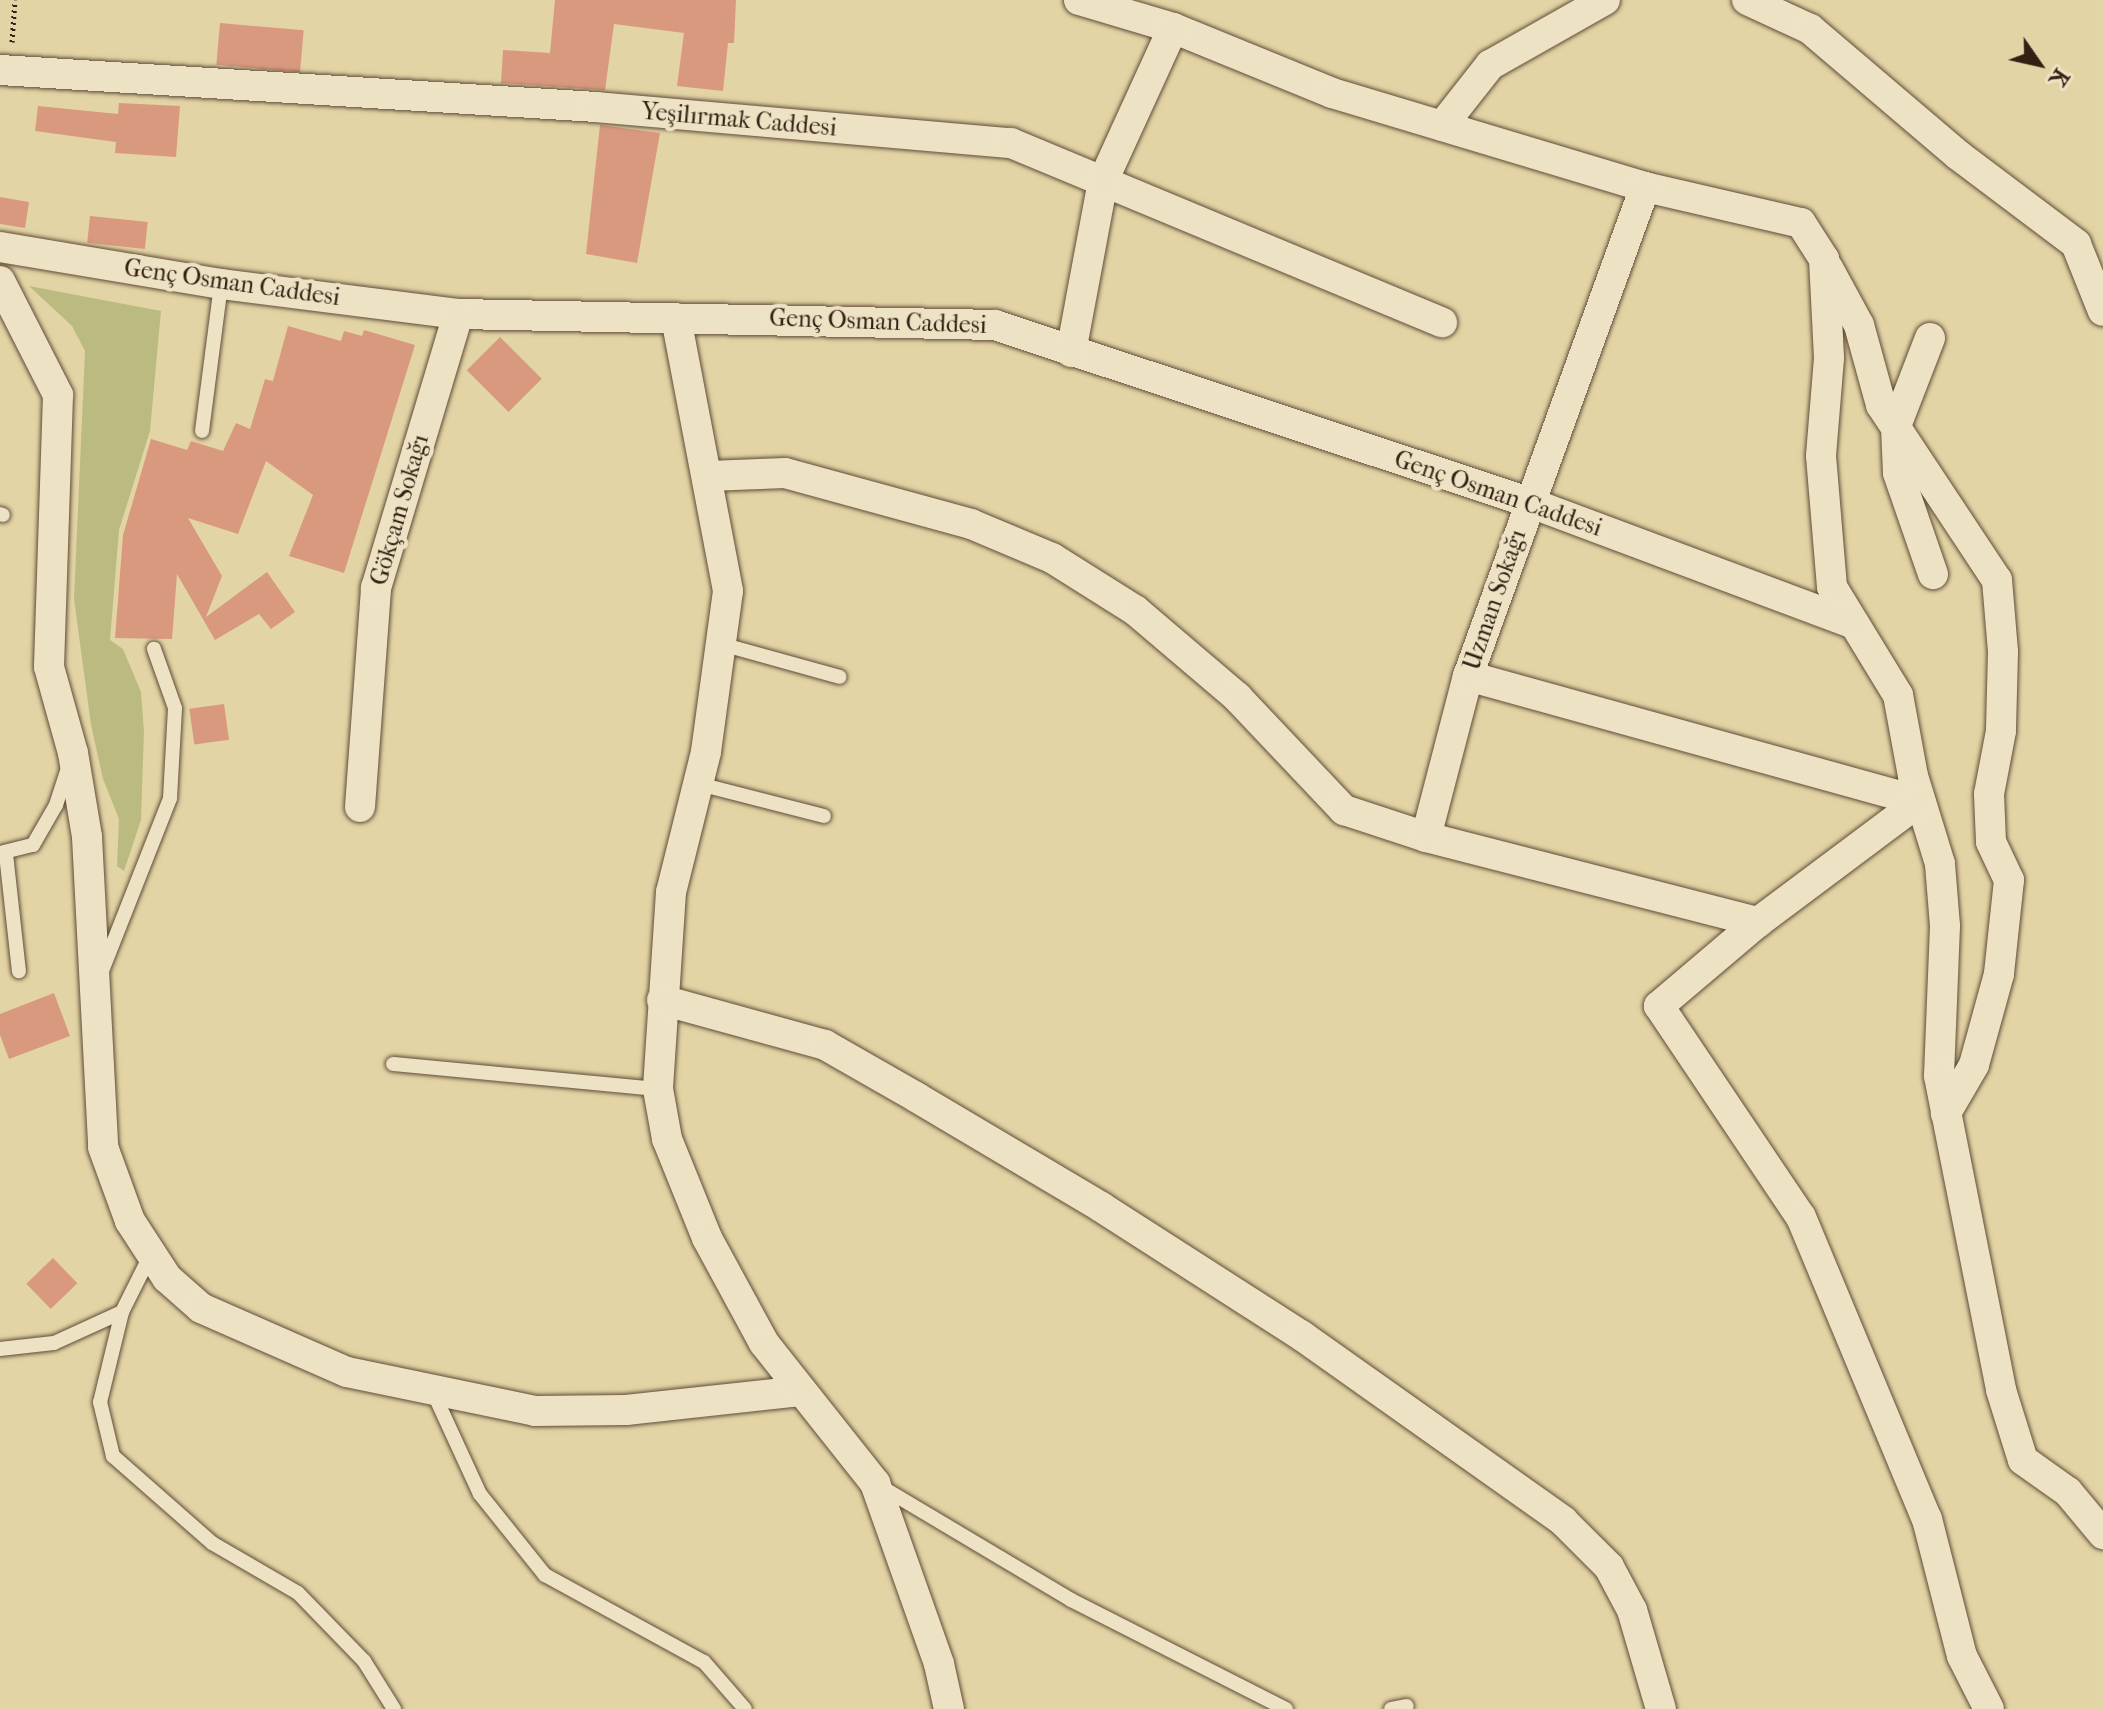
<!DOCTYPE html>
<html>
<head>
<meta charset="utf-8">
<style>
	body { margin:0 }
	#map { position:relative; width:2103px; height:1709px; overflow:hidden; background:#e3d4a5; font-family:"IM FELL French Canon",serif }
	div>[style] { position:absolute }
	.green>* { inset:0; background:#bbbb81 }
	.building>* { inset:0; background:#d9997f; transform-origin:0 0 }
	.path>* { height:5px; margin-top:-2.5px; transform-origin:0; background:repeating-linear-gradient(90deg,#341f14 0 2px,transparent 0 6px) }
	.roads { filter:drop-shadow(0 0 2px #604c38) drop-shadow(0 0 2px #604c38) }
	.service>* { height:14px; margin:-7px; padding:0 7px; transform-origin:7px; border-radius:7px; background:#ede3c4 }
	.minor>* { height:30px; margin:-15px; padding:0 15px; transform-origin:15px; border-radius:15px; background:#ede3c4 }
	span { translate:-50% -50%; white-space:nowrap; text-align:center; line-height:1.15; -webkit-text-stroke:8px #ede3c4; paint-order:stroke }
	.street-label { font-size:24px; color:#341f14 }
	.north { position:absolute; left:1999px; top:24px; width:80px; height:80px; -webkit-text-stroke:6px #ede3c4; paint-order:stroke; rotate:124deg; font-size:22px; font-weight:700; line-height:32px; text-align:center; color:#341f14 }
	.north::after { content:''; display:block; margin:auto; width:28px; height:36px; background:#341f14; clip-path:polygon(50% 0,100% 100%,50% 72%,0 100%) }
</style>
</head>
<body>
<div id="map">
	<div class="green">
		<i style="clip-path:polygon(29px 286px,161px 311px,150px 431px,119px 530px,110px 640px,123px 649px,141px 692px,144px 732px,141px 820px,124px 871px,117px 866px,119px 819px,103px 779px,91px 725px,74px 599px,85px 351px,72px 326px)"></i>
	</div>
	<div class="building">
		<i style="clip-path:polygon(555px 0,736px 0,734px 43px,728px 43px,723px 91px,677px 86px,684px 33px,614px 24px,605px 90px,501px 83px,503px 50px,550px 53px)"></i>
		<i style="left:220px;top:23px;width:84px;height:42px;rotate:5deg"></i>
		<i style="clip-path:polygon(119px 103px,180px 106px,176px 157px,115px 153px,116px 142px,35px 131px,38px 106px,118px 114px)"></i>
		<i style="clip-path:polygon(600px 125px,660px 133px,637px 263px,586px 254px)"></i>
		<i style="clip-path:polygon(0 197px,29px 202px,25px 228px,0 224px)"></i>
		<i style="left:90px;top:216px;width:58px;height:27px;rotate:6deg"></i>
		<i style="clip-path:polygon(288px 326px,341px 341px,344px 331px,362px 336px,364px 330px,415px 345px,344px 573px,289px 556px,313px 495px,266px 461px,238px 534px,188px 518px,222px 576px,206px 617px,267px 572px,295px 612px,271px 629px,259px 614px,215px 640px,177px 574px,172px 639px,115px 638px,123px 535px,151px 439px,187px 450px,191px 441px,223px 451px,236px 423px,250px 429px,265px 379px,273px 381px)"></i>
		<i style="left:500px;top:337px;width:59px;height:47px;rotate:45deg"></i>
		<i style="left:224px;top:704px;width:36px;height:35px;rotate:82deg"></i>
		<i style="clip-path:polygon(54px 993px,70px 1036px,9px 1059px,0 1035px,0 1014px)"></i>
		<i style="left:53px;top:1258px;width:35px;height:37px;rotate:46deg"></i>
	</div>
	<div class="path">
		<i style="left:12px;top:42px;width:42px;rotate:-85.9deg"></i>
	</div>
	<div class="roads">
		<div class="service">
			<i style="left:202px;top:431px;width:148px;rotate:-82.6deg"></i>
			<i style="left:0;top:514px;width:3px;rotate:18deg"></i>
			<i style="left:721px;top:644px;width:123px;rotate:15.5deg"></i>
			<i style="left:699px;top:784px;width:129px;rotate:14.4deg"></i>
			<i style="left:0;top:853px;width:34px;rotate:-14deg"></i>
			<i style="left:33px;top:845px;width:46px;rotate:-60.1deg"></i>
			<i style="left:56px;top:805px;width:38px;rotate:-72deg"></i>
			<i style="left:6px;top:854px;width:118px;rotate:83.7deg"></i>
			<i style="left:102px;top:971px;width:186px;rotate:-68.5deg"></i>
			<i style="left:170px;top:798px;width:90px;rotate:-86.8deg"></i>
			<i style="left:175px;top:708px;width:63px;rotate:-109.6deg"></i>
			<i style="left:393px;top:1064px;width:266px;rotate:5.4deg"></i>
			<i style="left:151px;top:1254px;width:65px;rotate:116.6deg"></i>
			<i style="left:122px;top:1312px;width:93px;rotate:103.7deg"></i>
			<i style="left:100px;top:1402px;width:56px;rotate:76.5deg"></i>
			<i style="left:113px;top:1456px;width:132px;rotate:41.3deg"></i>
			<i style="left:212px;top:1543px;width:99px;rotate:30.2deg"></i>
			<i style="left:298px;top:1593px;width:95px;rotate:45.9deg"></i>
			<i style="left:364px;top:1661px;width:57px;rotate:58deg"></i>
			<i style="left:0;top:1349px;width:54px;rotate:-6.3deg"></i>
			<i style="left:54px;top:1343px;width:75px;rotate:-24.5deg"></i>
			<i style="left:433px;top:1392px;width:112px;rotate:65.3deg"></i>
			<i style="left:480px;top:1494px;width:104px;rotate:51.3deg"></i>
			<i style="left:545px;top:1575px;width:181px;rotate:28.7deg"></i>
			<i style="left:704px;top:1662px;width:62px;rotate:48.9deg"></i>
			<i style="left:880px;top:1486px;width:222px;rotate:30.8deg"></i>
			<i style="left:1071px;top:1600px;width:241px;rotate:26.9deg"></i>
			<i style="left:1391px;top:1709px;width:16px;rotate:-11deg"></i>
		</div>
		<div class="minor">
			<i style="left:1079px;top:0;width:98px;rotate:16.6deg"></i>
			<i style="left:1173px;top:28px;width:172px;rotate:22.2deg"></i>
			<i style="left:1332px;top:93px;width:327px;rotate:16.7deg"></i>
			<i style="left:1645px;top:187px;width:160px;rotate:13deg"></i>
			<i style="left:1801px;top:223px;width:43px;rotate:57.4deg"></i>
			<i style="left:1824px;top:259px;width:99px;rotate:87.1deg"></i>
			<i style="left:1829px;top:358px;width:98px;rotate:94.7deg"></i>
			<i style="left:1821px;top:456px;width:131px;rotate:85.2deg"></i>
			<i style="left:1832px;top:587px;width:127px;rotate:58.6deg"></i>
			<i style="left:1898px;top:695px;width:82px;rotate:79.5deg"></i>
			<i style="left:1913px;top:776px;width:92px;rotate:72.9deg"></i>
			<i style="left:1940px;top:864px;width:62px;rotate:85.4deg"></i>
			<i style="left:1945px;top:926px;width:150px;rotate:92.3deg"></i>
			<i style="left:1939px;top:1076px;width:320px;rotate:78.8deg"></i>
			<i style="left:2001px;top:1390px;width:73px;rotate:72.6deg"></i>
			<i style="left:2023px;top:1460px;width:55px;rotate:35.4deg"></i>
			<i style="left:2068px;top:1492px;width:55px;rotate:50.2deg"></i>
			<i style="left:1747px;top:0;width:69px;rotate:24.7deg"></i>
			<i style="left:1810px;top:29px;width:194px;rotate:40.4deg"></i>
			<i style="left:1958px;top:155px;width:148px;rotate:37deg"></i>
			<i style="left:2076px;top:244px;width:72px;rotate:68.1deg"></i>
			<i style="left:0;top:70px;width:597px;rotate:3.55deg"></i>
			<i style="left:596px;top:107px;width:417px;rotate:5deg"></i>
			<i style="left:1011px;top:143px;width:467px;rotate:22.6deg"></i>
			<i style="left:1442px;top:126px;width:78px;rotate:-51.8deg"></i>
			<i style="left:1490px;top:65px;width:132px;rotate:-29.5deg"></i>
			<i style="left:0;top:247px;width:224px;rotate:9.5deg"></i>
			<i style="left:221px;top:284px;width:239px;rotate:7.2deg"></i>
			<i style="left:458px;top:314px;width:537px;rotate:1.17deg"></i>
			<i style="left:995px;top:325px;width:562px;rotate:18.37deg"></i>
			<i style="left:1528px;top:502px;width:348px;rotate:20.5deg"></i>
			<i style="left:1828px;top:268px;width:65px;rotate:61.5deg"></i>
			<i style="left:1859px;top:325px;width:83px;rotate:74.6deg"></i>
			<i style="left:1881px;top:405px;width:210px;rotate:56.5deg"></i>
			<i style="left:1997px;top:580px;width:72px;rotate:85.2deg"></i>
			<i style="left:2003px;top:652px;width:79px;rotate:91.5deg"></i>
			<i style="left:2001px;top:731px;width:64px;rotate:100.8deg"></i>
			<i style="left:1989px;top:794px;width:48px;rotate:87.6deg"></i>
			<i style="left:1991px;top:842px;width:42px;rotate:64.7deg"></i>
			<i style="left:2009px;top:880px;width:95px;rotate:96.1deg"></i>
			<i style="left:1999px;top:974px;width:94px;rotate:105.4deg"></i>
			<i style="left:1974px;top:1065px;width:56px;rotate:120.3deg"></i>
			<i style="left:0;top:281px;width:128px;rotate:63deg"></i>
			<i style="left:58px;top:395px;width:272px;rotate:91.9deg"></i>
			<i style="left:49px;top:667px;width:89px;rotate:74.4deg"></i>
			<i style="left:73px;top:753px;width:85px;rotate:80.5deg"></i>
			<i style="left:87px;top:837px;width:310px;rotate:87deg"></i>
			<i style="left:103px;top:1147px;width:79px;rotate:70deg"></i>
			<i style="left:130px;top:1221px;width:68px;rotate:57deg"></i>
			<i style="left:167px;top:1278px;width:45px;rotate:41.4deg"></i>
			<i style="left:201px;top:1308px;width:159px;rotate:23.7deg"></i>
			<i style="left:347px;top:1372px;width:192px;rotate:11.7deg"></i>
			<i style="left:535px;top:1411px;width:91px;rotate:-0.6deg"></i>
			<i style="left:626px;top:1410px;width:175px;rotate:-6.2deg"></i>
			<i style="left:676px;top:318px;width:278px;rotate:79.2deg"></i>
			<i style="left:728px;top:591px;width:162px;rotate:97.8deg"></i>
			<i style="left:706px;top:752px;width:144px;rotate:104deg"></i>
			<i style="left:671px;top:892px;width:197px;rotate:93.8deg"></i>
			<i style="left:658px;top:1089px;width:51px;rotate:79.8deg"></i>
			<i style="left:667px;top:1139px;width:107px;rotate:68deg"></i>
			<i style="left:707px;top:1238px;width:119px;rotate:61.5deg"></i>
			<i style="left:764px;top:1343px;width:179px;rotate:51.6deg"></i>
			<i style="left:875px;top:1483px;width:192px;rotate:70.5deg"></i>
			<i style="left:939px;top:1664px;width:46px;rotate:77.5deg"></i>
			<i style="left:1930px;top:338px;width:94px;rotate:111.1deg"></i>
			<i style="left:1896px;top:426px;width:47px;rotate:87.6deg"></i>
			<i style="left:1898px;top:473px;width:107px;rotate:70.9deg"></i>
			<i style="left:1071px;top:352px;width:174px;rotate:-79.4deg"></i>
			<i style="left:1103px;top:181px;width:168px;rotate:-65.4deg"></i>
			<i style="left:709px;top:476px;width:76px;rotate:-2.3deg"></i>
			<i style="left:785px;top:473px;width:193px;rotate:15.3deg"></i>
			<i style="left:971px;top:524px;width:88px;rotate:22.8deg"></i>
			<i style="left:1052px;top:558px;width:99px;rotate:32.2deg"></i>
			<i style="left:1136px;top:611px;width:133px;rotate:40.4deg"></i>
			<i style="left:1237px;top:697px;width:156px;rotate:46.6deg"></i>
			<i style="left:1344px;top:810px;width:86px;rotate:18.2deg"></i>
			<i style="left:1426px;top:837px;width:343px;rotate:14.4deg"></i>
			<i style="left:1468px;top:676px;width:469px;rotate:15.5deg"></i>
			<i style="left:1920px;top:801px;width:202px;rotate:143.2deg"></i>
			<i style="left:1758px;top:922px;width:130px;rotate:139.7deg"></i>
			<i style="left:1659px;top:1006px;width:254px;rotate:56.1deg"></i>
			<i style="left:1801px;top:1217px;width:327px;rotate:67.4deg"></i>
			<i style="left:1927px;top:1519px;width:141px;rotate:75.7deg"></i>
			<i style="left:1962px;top:1656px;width:59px;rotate:63deg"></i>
			<i style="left:360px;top:807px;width:220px;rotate:-85.8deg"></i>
			<i style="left:376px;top:588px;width:286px;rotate:-73.3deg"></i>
			<i style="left:1426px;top:837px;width:166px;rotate:-75.4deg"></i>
			<i style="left:1468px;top:676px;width:520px;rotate:-70.1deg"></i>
			<i style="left:662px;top:1000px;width:169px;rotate:15.4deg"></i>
			<i style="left:825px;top:1045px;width:105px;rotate:29.7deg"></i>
			<i style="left:916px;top:1097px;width:215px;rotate:30.7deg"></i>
			<i style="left:1101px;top:1207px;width:239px;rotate:32.7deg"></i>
			<i style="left:1302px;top:1336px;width:320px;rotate:35.3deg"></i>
			<i style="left:1563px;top:1521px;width:65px;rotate:45deg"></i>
			<i style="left:1609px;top:1567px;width:49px;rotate:61.9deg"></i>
			<i style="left:1632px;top:1610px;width:103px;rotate:73.7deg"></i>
		</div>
	</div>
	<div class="street-label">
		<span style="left:739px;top:120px;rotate:5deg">Yeşilırmak Caddesi</span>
		<span style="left:232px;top:283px;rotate:8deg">Genç Osman Caddesi</span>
		<span style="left:878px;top:322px;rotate:2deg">Genç Osman Caddesi</span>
		<span style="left:1498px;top:494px;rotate:19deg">Genç Osman Caddesi</span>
		<span style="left:400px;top:510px;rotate:-74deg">Gökçam Sokağı</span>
		<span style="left:1495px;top:600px;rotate:-71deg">Uzman Sokağı</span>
	</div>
	<div class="north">K</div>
</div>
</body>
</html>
